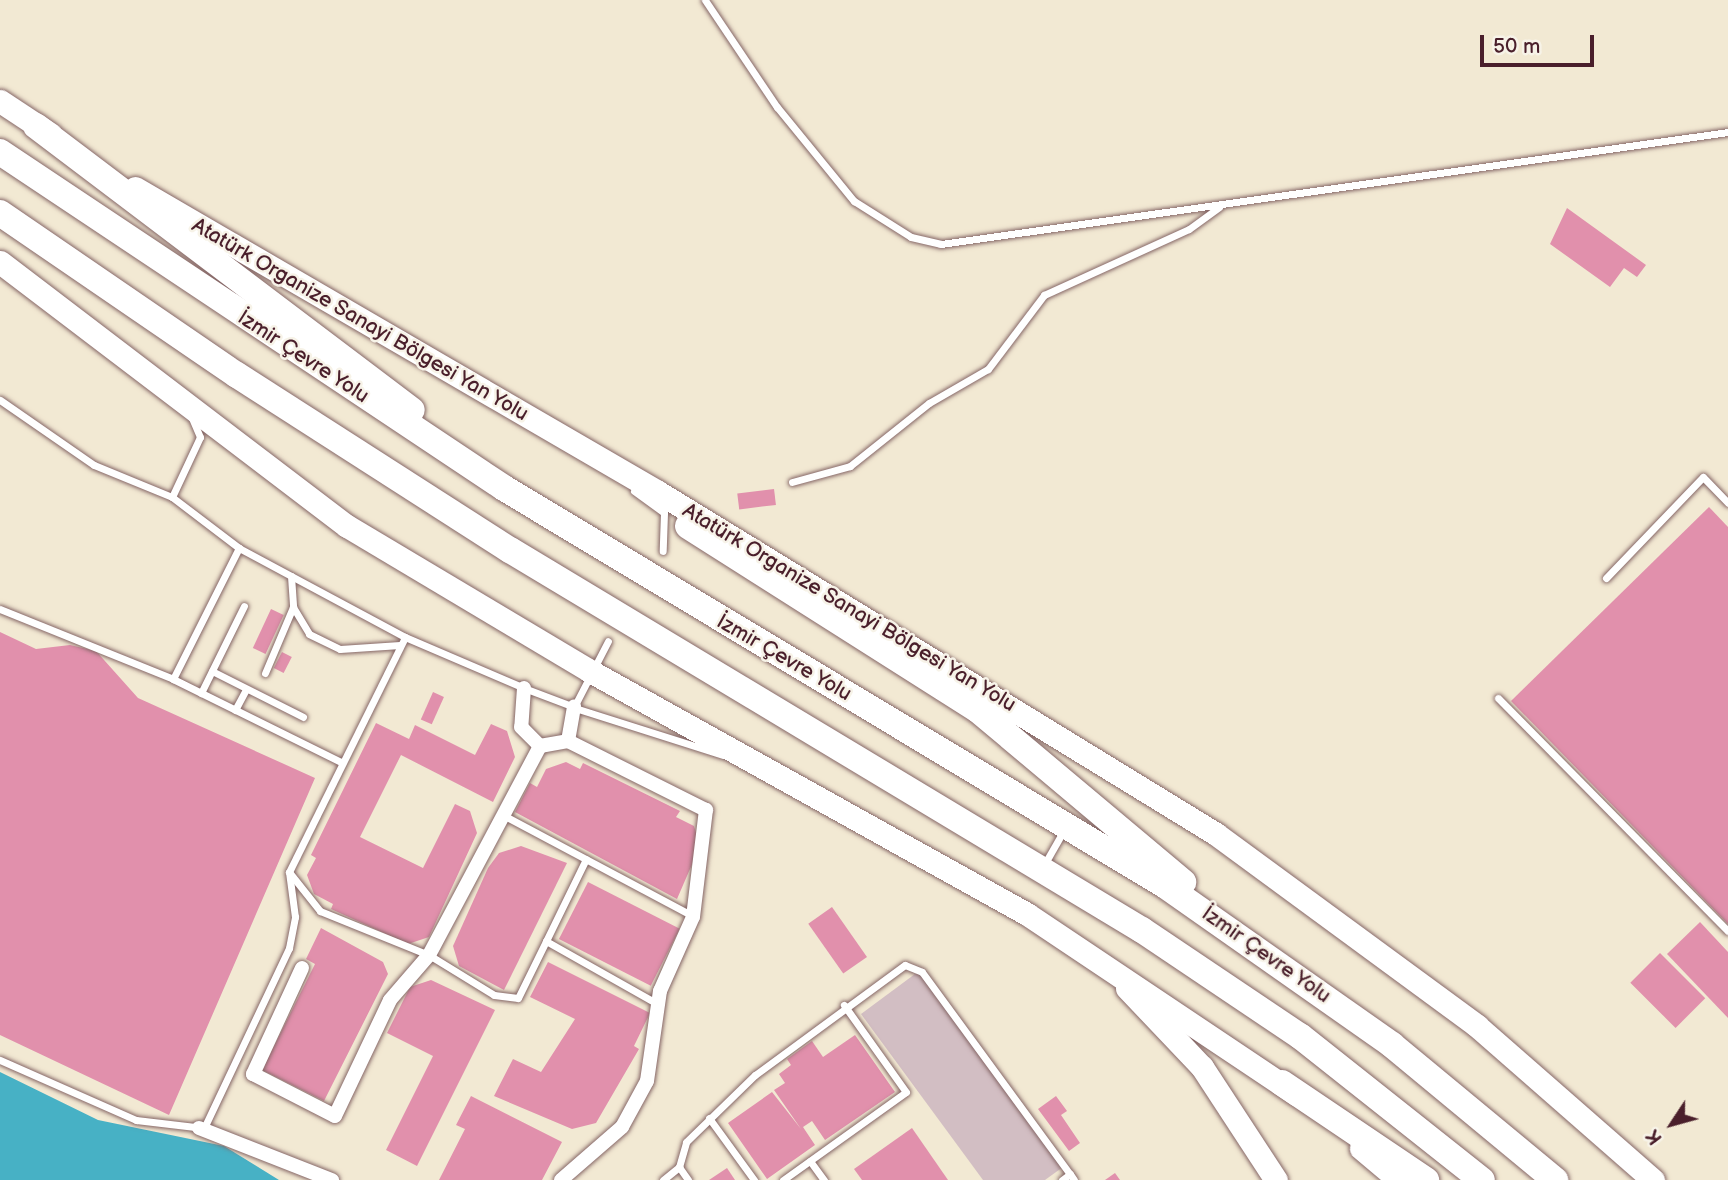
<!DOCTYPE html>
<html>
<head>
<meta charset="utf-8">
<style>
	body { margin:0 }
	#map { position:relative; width:1728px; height:1180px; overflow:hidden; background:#f2e9d3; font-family:"Balsamiq Sans",sans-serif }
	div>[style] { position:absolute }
	.industrial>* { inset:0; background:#d2bec3 }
	.water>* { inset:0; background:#47b1c5 }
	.building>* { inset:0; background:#e190ac; transform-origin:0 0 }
	.roads { filter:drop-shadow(0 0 2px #856666) drop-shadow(0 0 2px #856666) }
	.service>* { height:7px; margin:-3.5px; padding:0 3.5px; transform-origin:3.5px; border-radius:3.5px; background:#fff }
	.minor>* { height:14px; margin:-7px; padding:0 7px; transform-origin:7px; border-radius:7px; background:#fff }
	.primary>* { height:23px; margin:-11.5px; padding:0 11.5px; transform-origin:11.5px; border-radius:11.5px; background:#fff }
	.motorway>* { height:26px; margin:-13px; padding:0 13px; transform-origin:13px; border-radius:13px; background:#fff }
	span { translate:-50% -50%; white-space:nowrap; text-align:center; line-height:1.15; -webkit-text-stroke:5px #f7f3e8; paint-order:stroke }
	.street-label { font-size:21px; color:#4a1f2b }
	.north { position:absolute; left:1637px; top:1089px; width:70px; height:70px; -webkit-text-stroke:5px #f7f3e8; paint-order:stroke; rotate:234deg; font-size:19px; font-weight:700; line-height:28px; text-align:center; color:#4a1f2b }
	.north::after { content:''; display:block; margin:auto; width:24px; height:32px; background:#4a1f2b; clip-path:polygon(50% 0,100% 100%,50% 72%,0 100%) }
	.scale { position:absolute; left:1480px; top:35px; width:114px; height:32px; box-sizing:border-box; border:4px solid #4a1f2b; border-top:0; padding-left:9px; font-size:21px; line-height:24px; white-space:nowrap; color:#4a1f2b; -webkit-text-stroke:5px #f7f3e8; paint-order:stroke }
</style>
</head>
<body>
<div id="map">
	<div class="industrial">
		<i style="clip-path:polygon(919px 971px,1063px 1167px,1045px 1180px,983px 1180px,861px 1014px)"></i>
	</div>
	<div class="water">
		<i style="clip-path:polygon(0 1072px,98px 1120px,224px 1146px,279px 1180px,0 1180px)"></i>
	</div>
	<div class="building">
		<i style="clip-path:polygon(1567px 208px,1646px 265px,1637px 277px,1624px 268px,1610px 287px,1550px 244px)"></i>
		<i style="left:774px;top:489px;width:16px;height:37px;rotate:83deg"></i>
		<i style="clip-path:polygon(1709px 507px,1728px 527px,1728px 924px,1511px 701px)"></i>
		<i style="left:271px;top:609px;width:14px;height:43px;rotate:25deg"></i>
		<i style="clip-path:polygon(0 632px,36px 649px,70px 645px,96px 651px,138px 698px,315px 778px,169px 1115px,0 1035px)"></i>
		<i style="left:282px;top:652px;width:11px;height:18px;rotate:27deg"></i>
		<i style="left:433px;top:692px;width:12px;height:30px;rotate:24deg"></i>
		<i style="clip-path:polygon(376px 723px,409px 739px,415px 725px,475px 755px,491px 724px,507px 731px,515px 757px,493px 802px,401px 755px,360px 837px,423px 868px,455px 804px,470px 811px,477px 833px,429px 937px,408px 944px,331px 909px,333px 904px,314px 894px,307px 875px,316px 858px,311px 855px)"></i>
		<i style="clip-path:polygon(566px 762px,580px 769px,583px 763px,680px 811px,676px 817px,694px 826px,700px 846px,677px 899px,515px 812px,530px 783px,537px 787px,546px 769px)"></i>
		<i style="clip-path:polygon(521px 846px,567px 863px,504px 990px,459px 966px,453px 946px,488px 868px,499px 853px)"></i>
		<i style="left:588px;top:882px;width:103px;height:64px;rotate:27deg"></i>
		<i style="left:832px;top:907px;width:61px;height:29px;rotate:55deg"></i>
		<i style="clip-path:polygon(1700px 922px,1728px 952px,1728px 1018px,1667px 954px)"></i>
		<i style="clip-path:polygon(321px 928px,383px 962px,388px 974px,324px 1101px,262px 1070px,315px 964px,306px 959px)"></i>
		<i style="left:1660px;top:953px;width:64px;height:42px;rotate:45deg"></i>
		<i style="clip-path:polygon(548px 962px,650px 1013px,634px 1046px,639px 1049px,596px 1123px,572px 1129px,494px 1096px,513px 1059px,541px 1072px,575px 1019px,530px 997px)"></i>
		<i style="clip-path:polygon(431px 980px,495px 1010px,417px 1166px,386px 1150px,433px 1056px,387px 1033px,410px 987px)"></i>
		<i style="clip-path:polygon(855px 1035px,895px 1092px,825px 1140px,812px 1121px,803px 1127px,815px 1145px,767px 1179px,728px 1123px,772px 1092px,801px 1129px,774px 1090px,785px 1083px,779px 1074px,791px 1065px,787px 1059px,812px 1041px,823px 1057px)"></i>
		<i style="clip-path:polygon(471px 1096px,562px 1142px,542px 1180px,439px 1180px,465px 1129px,456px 1125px)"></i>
		<i style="clip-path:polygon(1056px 1096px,1067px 1111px,1061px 1115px,1080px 1143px,1069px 1151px,1038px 1109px)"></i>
		<i style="clip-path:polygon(912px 1128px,948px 1180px,862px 1180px,854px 1169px)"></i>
		<i style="clip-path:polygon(727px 1168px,735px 1180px,709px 1180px)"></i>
		<i style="clip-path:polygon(1115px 1173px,1120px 1180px,1105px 1180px)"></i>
	</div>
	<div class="roads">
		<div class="service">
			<i style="left:705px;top:0;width:129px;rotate:56.1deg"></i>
			<i style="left:777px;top:107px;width:122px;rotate:50.7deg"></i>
			<i style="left:854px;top:201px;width:67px;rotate:32.3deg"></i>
			<i style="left:911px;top:237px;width:31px;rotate:13deg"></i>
			<i style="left:941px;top:244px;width:795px;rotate:-8.1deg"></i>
			<i style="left:0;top:400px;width:114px;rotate:34.7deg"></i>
			<i style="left:94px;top:465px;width:84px;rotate:22.3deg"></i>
			<i style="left:172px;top:497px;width:84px;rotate:37.3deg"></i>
			<i style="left:239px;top:548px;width:188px;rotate:28.2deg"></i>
			<i style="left:405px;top:637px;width:129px;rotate:23.2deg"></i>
			<i style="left:524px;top:688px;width:53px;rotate:20.8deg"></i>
			<i style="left:574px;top:707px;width:74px;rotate:-62.7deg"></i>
			<i style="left:792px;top:482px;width:60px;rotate:-15.4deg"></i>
			<i style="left:850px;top:466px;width:101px;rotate:-38.6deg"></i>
			<i style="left:929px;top:403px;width:68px;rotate:-30deg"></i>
			<i style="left:988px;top:369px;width:93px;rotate:-52.9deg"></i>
			<i style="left:1044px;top:295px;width:159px;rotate:-24.5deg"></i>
			<i style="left:1189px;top:229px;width:37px;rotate:-36deg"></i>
			<i style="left:634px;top:491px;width:37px;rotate:36deg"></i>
			<i style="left:664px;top:513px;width:38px;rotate:92deg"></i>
			<i style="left:172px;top:497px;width:66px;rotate:-65deg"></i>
			<i style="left:200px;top:437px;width:21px;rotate:-113deg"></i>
			<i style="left:291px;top:576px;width:31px;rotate:86deg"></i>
			<i style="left:293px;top:607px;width:31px;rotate:59deg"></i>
			<i style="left:309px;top:634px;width:34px;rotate:26deg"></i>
			<i style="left:340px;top:649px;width:60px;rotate:-3.8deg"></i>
			<i style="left:1606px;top:578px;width:140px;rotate:-46.2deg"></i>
			<i style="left:1703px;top:477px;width:36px;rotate:46deg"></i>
			<i style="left:0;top:609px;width:187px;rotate:22deg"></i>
			<i style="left:173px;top:679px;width:187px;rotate:26.3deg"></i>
			<i style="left:212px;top:671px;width:102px;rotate:26.8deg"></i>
			<i style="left:265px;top:673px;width:72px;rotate:-67deg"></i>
			<i style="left:173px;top:679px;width:147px;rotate:-63.3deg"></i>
			<i style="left:201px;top:693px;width:97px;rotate:-63.7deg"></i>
			<i style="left:1498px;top:698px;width:327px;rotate:45.4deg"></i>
			<i style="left:575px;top:708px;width:155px;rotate:17.6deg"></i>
			<i style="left:235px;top:710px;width:24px;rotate:-62deg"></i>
			<i style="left:503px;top:815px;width:215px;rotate:28deg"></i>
			<i style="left:1044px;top:865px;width:40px;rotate:-60.3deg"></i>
			<i style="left:289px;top:872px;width:50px;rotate:51.5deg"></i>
			<i style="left:320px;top:911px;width:118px;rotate:22deg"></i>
			<i style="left:429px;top:955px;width:76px;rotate:31.6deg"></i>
			<i style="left:494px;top:995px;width:24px;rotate:7deg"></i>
			<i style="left:518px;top:998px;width:64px;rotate:-63.8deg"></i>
			<i style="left:546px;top:941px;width:129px;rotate:29.4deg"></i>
			<i style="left:546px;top:941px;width:91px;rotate:-64deg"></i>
			<i style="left:0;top:1060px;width:149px;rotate:23.8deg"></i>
			<i style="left:136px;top:1120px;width:68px;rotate:6.7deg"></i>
			<i style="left:204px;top:1128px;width:199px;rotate:-64.7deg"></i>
			<i style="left:289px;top:948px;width:32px;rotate:-79deg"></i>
			<i style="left:295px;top:917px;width:45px;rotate:-97.6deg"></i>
			<i style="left:289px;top:872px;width:262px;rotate:-63.7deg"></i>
			<i style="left:709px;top:1118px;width:77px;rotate:54deg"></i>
			<i style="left:810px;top:1161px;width:24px;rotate:54deg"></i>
			<i style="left:679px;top:1167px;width:26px;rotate:-74deg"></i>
			<i style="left:686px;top:1142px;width:96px;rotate:-44.2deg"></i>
			<i style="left:755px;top:1075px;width:186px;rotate:-36.3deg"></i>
			<i style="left:905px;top:965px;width:18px;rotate:22deg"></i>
			<i style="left:922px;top:972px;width:250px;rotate:53.8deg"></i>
			<i style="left:663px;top:1180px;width:21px;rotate:-39deg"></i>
			<i style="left:679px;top:1167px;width:16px;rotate:55deg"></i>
			<i style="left:783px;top:1180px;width:151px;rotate:-35.6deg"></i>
			<i style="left:906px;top:1092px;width:107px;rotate:-125.5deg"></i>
			<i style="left:1062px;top:1180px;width:10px;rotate:-37deg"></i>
			<i style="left:1070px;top:1174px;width:7px;rotate:56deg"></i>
		</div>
		<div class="minor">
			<i style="left:524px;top:688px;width:39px;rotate:94deg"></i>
			<i style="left:521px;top:727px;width:27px;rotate:45deg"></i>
			<i style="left:540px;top:746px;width:28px;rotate:-10deg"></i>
			<i style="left:568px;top:741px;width:35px;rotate:-80deg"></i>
			<i style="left:302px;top:968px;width:117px;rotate:114.8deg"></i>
			<i style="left:253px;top:1074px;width:92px;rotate:27.1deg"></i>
			<i style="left:335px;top:1116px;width:128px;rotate:-64.6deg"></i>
			<i style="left:390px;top:1000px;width:60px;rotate:-49.1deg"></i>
			<i style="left:429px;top:955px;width:237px;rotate:-62deg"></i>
			<i style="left:199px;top:1128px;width:143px;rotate:21.4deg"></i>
			<i style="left:561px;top:1180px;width:81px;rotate:-41deg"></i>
			<i style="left:622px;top:1127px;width:52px;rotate:-61.5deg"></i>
			<i style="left:647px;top:1081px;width:91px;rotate:-81.8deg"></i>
			<i style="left:660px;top:991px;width:81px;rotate:-66deg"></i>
			<i style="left:693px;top:917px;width:108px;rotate:-83.1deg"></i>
			<i style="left:706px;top:810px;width:154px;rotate:-153.4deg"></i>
		</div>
		<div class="primary">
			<i style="left:0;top:101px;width:60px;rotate:33.4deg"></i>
			<i style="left:135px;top:188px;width:605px;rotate:30.17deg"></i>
			<i style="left:658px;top:492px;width:654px;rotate:31.5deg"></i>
			<i style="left:1216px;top:834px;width:324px;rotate:36.3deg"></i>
			<i style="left:1477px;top:1026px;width:234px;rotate:41.2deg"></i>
			<i style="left:0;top:262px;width:436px;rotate:37.3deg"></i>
			<i style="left:347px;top:526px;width:283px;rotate:30.8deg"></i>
			<i style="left:590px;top:671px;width:500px;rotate:29.08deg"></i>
			<i style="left:1027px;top:914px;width:325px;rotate:33.8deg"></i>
			<i style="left:1127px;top:988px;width:109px;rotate:46.5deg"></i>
			<i style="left:1202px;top:1067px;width:135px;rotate:56.8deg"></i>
			<i style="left:1361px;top:1148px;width:50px;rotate:40.1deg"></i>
		</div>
		<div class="motorway">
			<i style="left:36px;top:126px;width:471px;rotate:37.1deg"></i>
			<i style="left:0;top:152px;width:606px;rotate:33.69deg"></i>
			<i style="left:504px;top:488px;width:772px;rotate:31.01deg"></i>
			<i style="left:1166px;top:886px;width:276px;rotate:35.1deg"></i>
			<i style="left:1392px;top:1045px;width:212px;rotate:39.6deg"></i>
			<i style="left:0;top:213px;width:287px;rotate:34.4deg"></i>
			<i style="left:237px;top:375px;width:324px;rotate:32.7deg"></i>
			<i style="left:510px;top:550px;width:737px;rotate:31.02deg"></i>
			<i style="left:1142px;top:930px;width:190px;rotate:33.9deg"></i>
			<i style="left:1300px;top:1036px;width:232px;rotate:38.4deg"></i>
			<i style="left:688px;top:526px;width:343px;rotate:32.4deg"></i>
			<i style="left:978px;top:710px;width:268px;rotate:40deg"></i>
			<i style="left:1282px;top:1083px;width:174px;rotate:34deg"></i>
		</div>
	</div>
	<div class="street-label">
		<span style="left:360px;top:320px;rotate:30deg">Atatürk Organize Sanayi Bölgesi Yan Yolu</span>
		<span style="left:303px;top:357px;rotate:33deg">İzmir Çevre Yolu</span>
		<span style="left:849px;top:608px;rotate:31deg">Atatürk Organize Sanayi Bölgesi Yan Yolu</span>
		<span style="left:784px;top:658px;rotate:30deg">İzmir Çevre Yolu</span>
		<span style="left:1266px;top:955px;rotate:35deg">İzmir Çevre Yolu</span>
	</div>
	<div class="north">K</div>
	<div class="scale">50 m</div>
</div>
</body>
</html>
